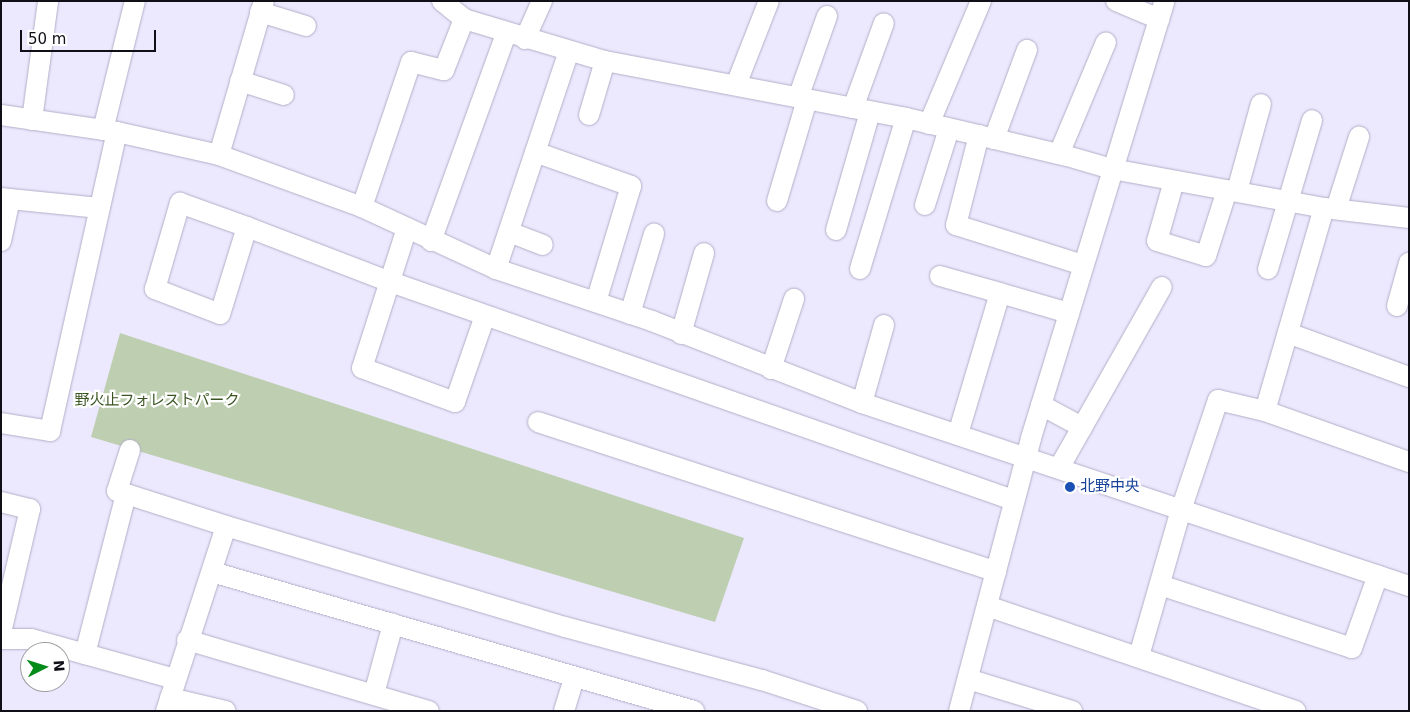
<!DOCTYPE html>
<html>
<head>
<meta charset="utf-8">
<style>
	body { margin:0 }
	#map { position:relative; width:1410px; height:712px; overflow:hidden; background:#ece9fe; font-family:"DejaVu Sans","Noto Sans JP",sans-serif }
	div>[style] { position:absolute }
	.green>* { inset:0; background:#becfb1 }
	.roads { filter:drop-shadow(0 0 1px #b2aec7) drop-shadow(0 0 1px #b2aec7) }
	.minor>* { height:20px; margin:-10px; padding:0 10px; transform-origin:10px; border-radius:10px; background:#fff }
	.dots>* { width:14px; height:14px; translate:-50% -50%; box-sizing:border-box; border:2px solid #fff; border-radius:50% }
	span { translate:-50% -50%; white-space:nowrap; text-align:center; line-height:1.15; -webkit-text-stroke:4.5px #fff; paint-order:stroke }
	.park-label { font-size:15px; color:#3a5522 }
	.transit-label { font-size:15px; color:#164399 }
	.left { translate:0 -50%; text-align:left }
	.frame { position:absolute; inset:0; border:2px solid #100e17; pointer-events:none }
	.north { position:absolute; left:20px; top:642px; width:50px; height:50px; box-sizing:border-box; background:#fff; border:1px solid #9f9fa2; border-radius:50%; rotate:85deg; font-size:14px; font-weight:700; line-height:20px; text-align:center; color:#100e17 }
	.north::after { content:''; display:block; margin:auto; width:18px; height:22px; background:#028b19; clip-path:polygon(50% 0,100% 100%,50% 72%,0 100%) }
	.scale { position:absolute; left:20px; top:30px; width:136px; height:22px; box-sizing:border-box; border:2px solid #100e17; border-top:0; padding-left:6px; font-size:15px; line-height:18px; white-space:nowrap; color:#100e17; -webkit-text-stroke:4px #fff; paint-order:stroke }
</style>
</head>
<body>
<div id="map">
	<div class="green">
		<i style="clip-path:polygon(120px 333px,744px 538px,715px 622px,91px 437px)"></i>
	</div>
	<div class="roads">
		<div class="minor">
			<i style="left:442px;top:1px;width:28px;rotate:39deg"></i>
			<i style="left:464px;top:19px;width:147px;rotate:16.6deg"></i>
			<i style="left:605px;top:61px;width:306px;rotate:10.7deg"></i>
			<i style="left:906px;top:118px;width:165px;rotate:13.3deg"></i>
			<i style="left:1067px;top:156px;width:47px;rotate:16.1deg"></i>
			<i style="left:1112px;top:169px;width:216px;rotate:10.4deg"></i>
			<i style="left:1324px;top:208px;width:86px;rotate:6.7deg"></i>
			<i style="left:1116px;top:1px;width:47px;rotate:22.7deg"></i>
			<i style="left:260px;top:12px;width:48px;rotate:16.9deg"></i>
			<i style="left:525px;top:39px;width:42px;rotate:-65.9deg"></i>
			<i style="left:240px;top:81px;width:46px;rotate:17.7deg"></i>
			<i style="left:736px;top:85px;width:90px;rotate:-68.6deg"></i>
			<i style="left:798px;top:98px;width:87px;rotate:-70.5deg"></i>
			<i style="left:853px;top:108px;width:90px;rotate:-70deg"></i>
			<i style="left:1px;top:115px;width:117px;rotate:8.3deg"></i>
			<i style="left:117px;top:132px;width:105px;rotate:12.7deg"></i>
			<i style="left:219px;top:155px;width:152px;rotate:20deg"></i>
			<i style="left:362px;top:207px;width:148px;rotate:24.8deg"></i>
			<i style="left:496px;top:269px;width:164px;rotate:18.4deg"></i>
			<i style="left:652px;top:321px;width:225px;rotate:21.3deg"></i>
			<i style="left:862px;top:403px;width:577px;rotate:18.5deg"></i>
			<i style="left:589px;top:115px;width:56px;rotate:-73.5deg"></i>
			<i style="left:32px;top:120px;width:120px;rotate:-82.3deg"></i>
			<i style="left:929px;top:124px;width:134px;rotate:-67.1deg"></i>
			<i style="left:103px;top:130px;width:133px;rotate:-76.1deg"></i>
			<i style="left:979px;top:135px;width:93px;rotate:104.3deg"></i>
			<i style="left:956px;top:225px;width:133px;rotate:17.5deg"></i>
			<i style="left:994px;top:139px;width:95px;rotate:-69.7deg"></i>
			<i style="left:535px;top:152px;width:102px;rotate:19.5deg"></i>
			<i style="left:631px;top:186px;width:121px;rotate:106.8deg"></i>
			<i style="left:1059px;top:154px;width:121px;rotate:-67.2deg"></i>
			<i style="left:219px;top:155px;width:160px;rotate:-73.7deg"></i>
			<i style="left:1174px;top:181px;width:62px;rotate:105.8deg"></i>
			<i style="left:1157px;top:241px;width:51px;rotate:17deg"></i>
			<i style="left:1206px;top:256px;width:69px;rotate:-72.3deg"></i>
			<i style="left:1237px;top:191px;width:90px;rotate:-74.6deg"></i>
			<i style="left:1px;top:198px;width:9px;rotate:6deg"></i>
			<i style="left:10px;top:199px;width:43px;rotate:102.1deg"></i>
			<i style="left:10px;top:199px;width:90px;rotate:5.7deg"></i>
			<i style="left:777px;top:201px;width:105px;rotate:-73.5deg"></i>
			<i style="left:925px;top:205px;width:80px;rotate:-72.5deg"></i>
			<i style="left:362px;top:207px;width:153px;rotate:-71.3deg"></i>
			<i style="left:411px;top:62px;width:34px;rotate:14deg"></i>
			<i style="left:444px;top:70px;width:55px;rotate:-68.6deg"></i>
			<i style="left:1336px;top:209px;width:76px;rotate:-72.3deg"></i>
			<i style="left:247px;top:227px;width:91px;rotate:107.2deg"></i>
			<i style="left:220px;top:314px;width:70px;rotate:-159deg"></i>
			<i style="left:155px;top:289px;width:90px;rotate:-73.8deg"></i>
			<i style="left:180px;top:203px;width:71px;rotate:19.7deg"></i>
			<i style="left:247px;top:227px;width:151px;rotate:21deg"></i>
			<i style="left:388px;top:281px;width:662px;rotate:19.31deg"></i>
			<i style="left:407px;top:228px;width:147px;rotate:107.8deg"></i>
			<i style="left:362px;top:368px;width:99px;rotate:20.1deg"></i>
			<i style="left:455px;top:402px;width:91px;rotate:-70.8deg"></i>
			<i style="left:836px;top:230px;width:123px;rotate:-73.9deg"></i>
			<i style="left:509px;top:232px;width:36px;rotate:21deg"></i>
			<i style="left:431px;top:241px;width:220px;rotate:-70.1deg"></i>
			<i style="left:496px;top:269px;width:230px;rotate:-71.5deg"></i>
			<i style="left:860px;top:269px;width:158px;rotate:-73.1deg"></i>
			<i style="left:1268px;top:269px;width:155px;rotate:-73.5deg"></i>
			<i style="left:940px;top:276px;width:62px;rotate:15.8deg"></i>
			<i style="left:1397px;top:306px;width:45px;rotate:-74.4deg"></i>
			<i style="left:630px;top:314px;width:84px;rotate:-73.3deg"></i>
			<i style="left:1288px;top:333px;width:129px;rotate:20deg"></i>
			<i style="left:681px;top:334px;width:84px;rotate:-74.1deg"></i>
			<i style="left:771px;top:369px;width:74px;rotate:-71.8deg"></i>
			<i style="left:862px;top:403px;width:81px;rotate:-74.2deg"></i>
			<i style="left:1041px;top:405px;width:47px;rotate:28.2deg"></i>
			<i style="left:1265px;top:411px;width:211px;rotate:-73.8deg"></i>
			<i style="left:538px;top:422px;width:482px;rotate:18.1deg"></i>
			<i style="left:1px;top:423px;width:50px;rotate:9.3deg"></i>
			<i style="left:50px;top:431px;width:306px;rotate:-77.4deg"></i>
			<i style="left:958px;top:434px;width:147px;rotate:-73.4deg"></i>
			<i style="left:1000px;top:293px;width:72px;rotate:16.2deg"></i>
			<i style="left:130px;top:450px;width:43px;rotate:107.6deg"></i>
			<i style="left:117px;top:491px;width:114px;rotate:17.8deg"></i>
			<i style="left:1059px;top:468px;width:208px;rotate:-60.4deg"></i>
			<i style="left:1px;top:502px;width:30px;rotate:14deg"></i>
			<i style="left:30px;top:509px;width:127px;rotate:103.2deg"></i>
			<i style="left:212px;top:572px;width:502px;rotate:16.09deg"></i>
			<i style="left:1160px;top:585px;width:202px;rotate:18.2deg"></i>
			<i style="left:1352px;top:648px;width:77px;rotate:-70.4deg"></i>
			<i style="left:987px;top:606px;width:326px;rotate:18.8deg"></i>
			<i style="left:1px;top:639px;width:30px"></i>
			<i style="left:31px;top:639px;width:149px;rotate:15.5deg"></i>
			<i style="left:187px;top:640px;width:252px;rotate:16.4deg"></i>
			<i style="left:85px;top:654px;width:165px;rotate:-75.6deg"></i>
			<i style="left:1139px;top:656px;width:152px;rotate:-74deg"></i>
			<i style="left:1181px;top:510px;width:116px;rotate:-71.4deg"></i>
			<i style="left:1218px;top:400px;width:48px;rotate:13.2deg"></i>
			<i style="left:1265px;top:411px;width:153px;rotate:19.5deg"></i>
			<i style="left:968px;top:679px;width:109px;rotate:17.1deg"></i>
			<i style="left:374px;top:694px;width:73px;rotate:-74.8deg"></i>
			<i style="left:170px;top:698px;width:57px;rotate:13.1deg"></i>
			<i style="left:166px;top:711px;width:194px;rotate:-72deg"></i>
			<i style="left:226px;top:526px;width:354px;rotate:16.6deg"></i>
			<i style="left:565px;top:627px;width:204px;rotate:15.1deg"></i>
			<i style="left:762px;top:680px;width:100px;rotate:18.1deg"></i>
			<i style="left:564px;top:711px;width:34px;rotate:-73deg"></i>
			<i style="left:959px;top:711px;width:282px;rotate:-75.2deg"></i>
			<i style="left:1031px;top:438px;width:457px;rotate:-73deg"></i>
		</div>
	</div>
	<div class="dots">
		<i style="left:1070px;top:487px;background:#1a4fb4"></i>
	</div>
	<div class="park-label">
		<span style="left:157px;top:401px">野火止フォレストパーク</span>
	</div>
	<div class="transit-label">
		<span class="left" style="left:1080px;top:487px">北野中央</span>
	</div>
	<div class="frame"></div>
	<div class="north">N</div>
	<div class="scale">50 m</div>
</div>
</body>
</html>
